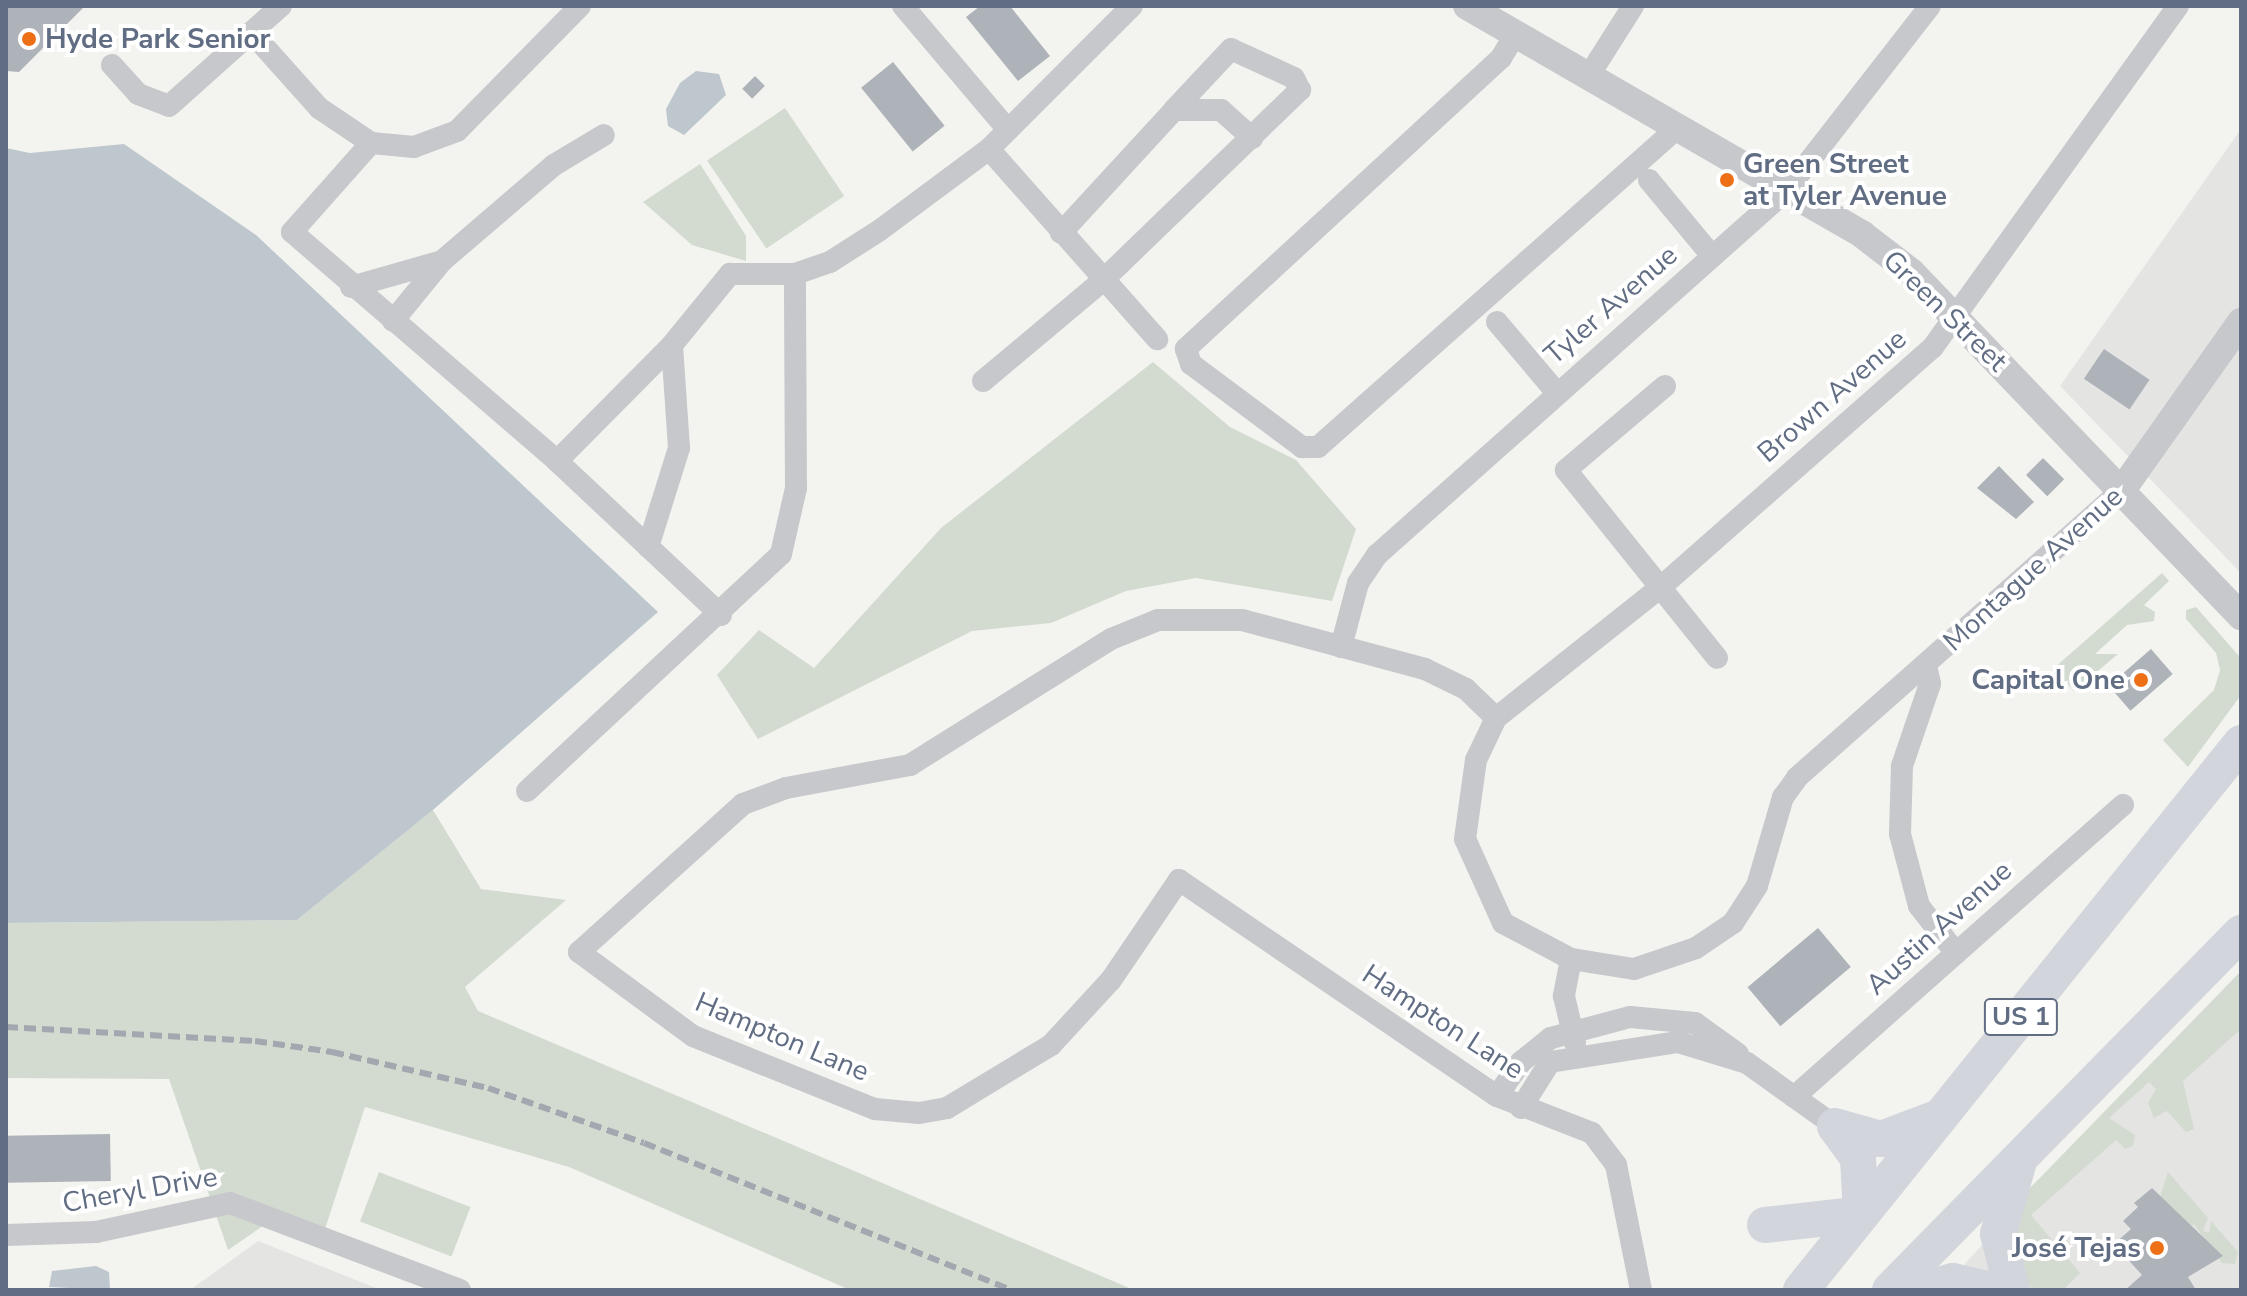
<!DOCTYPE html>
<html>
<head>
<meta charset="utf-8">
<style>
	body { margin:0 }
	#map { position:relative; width:2247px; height:1296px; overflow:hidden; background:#f3f4ef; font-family:"Nunito Sans",sans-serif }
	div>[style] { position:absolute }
	.built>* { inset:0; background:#e4e4e3 }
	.green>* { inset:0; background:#d3dbd0; transform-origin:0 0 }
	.water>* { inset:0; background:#bec7ce }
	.building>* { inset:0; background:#aeb3ba; transform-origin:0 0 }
	.minor>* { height:22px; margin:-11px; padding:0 11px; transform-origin:11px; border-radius:11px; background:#c6c8cc }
	.tertiary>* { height:28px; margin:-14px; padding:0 14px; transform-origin:14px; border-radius:14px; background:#c6c8cc }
	.trunk>* { height:36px; margin:-18px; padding:0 18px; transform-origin:18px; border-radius:18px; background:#d2d6dc }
	.rail>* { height:6px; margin-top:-3px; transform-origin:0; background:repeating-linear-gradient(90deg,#a3a7af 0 12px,transparent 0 18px) }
	.dots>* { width:22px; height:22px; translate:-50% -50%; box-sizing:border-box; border:4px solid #fff; border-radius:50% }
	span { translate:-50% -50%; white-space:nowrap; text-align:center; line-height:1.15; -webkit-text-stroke:8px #fff; paint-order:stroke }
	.shield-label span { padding:2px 6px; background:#fff; border:2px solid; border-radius:6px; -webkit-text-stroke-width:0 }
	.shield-label { font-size:26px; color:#616d83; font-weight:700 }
	.poi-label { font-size:28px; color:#616d83; font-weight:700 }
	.left { translate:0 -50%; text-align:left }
	.right { translate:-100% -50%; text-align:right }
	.street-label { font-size:28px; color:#616d83 }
	.frame { position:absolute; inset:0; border:8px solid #616d83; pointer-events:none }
</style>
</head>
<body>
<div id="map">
	<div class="built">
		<i style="clip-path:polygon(2241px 129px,2241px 573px,2060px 386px)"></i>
		<i style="clip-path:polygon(2241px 977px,2241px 1290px,1941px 1290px,2033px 1189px)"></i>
		<i style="clip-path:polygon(258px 1241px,381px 1290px,190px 1290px)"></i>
	</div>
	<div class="green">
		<i style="left:785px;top:108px;width:106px;height:94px;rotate:56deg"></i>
		<i style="clip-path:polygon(700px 164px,746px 236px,746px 261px,692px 245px,643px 202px)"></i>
		<i style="clip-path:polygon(1153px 362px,1230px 427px,1296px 460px,1356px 529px,1332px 601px,1196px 578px,1126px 591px,1051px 623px,972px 631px,758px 739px,717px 675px,759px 630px,814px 668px,941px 528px)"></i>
		<i style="clip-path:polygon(2162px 573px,2169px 581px,2144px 605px,2155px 612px,2154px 621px,2127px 625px,2095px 654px,2118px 654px,2074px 691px,2053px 669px)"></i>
		<i style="clip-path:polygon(2196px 607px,2239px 656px,2241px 695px,2188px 767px,2163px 740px,2214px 690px,2220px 670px,2216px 653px,2186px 619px,2186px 610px)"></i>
		<i style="clip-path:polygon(433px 810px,481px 889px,566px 900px,465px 987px,478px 1011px,1134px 1290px,850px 1290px,569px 1167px,365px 1107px,322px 1238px,273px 1219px,228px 1250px,169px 1079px,6px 1078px,6px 923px,297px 920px)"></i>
		<i style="clip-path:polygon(2241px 971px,2241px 1029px,2183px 1081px,2194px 1129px,2186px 1132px,2167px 1111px,2154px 1118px,2148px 1103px,2156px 1089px,2149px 1082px,2109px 1118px,2135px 1135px,2133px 1146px,2125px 1149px,2116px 1140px,2031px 1215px,2080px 1273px,2063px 1290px,2033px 1290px,2007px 1256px,2029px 1189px)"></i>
		<i style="left:379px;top:1172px;width:98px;height:53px;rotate:21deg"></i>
		<i style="clip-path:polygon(2168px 1172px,2208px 1218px,2203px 1231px,2209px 1233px,2211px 1221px,2238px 1252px,2235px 1264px,2222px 1263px,2194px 1224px,2188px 1228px,2160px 1197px)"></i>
	</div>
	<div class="water">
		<i style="clip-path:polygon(696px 71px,719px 74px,726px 95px,684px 135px,668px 126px,666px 109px,680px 83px)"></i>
		<i style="clip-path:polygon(124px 144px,256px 235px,658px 612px,433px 810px,297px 920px,6px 923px,6px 148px,30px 153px)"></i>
		<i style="clip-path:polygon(96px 1266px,109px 1272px,110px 1290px,49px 1287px,52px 1271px)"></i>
	</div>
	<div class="building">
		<i style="clip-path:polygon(6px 6px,85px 6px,19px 72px,6px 71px)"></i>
		<i style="clip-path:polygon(980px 6px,1010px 6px,1050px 56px,1018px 81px,966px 17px)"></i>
		<i style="left:893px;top:62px;width:82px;height:41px;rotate:51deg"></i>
		<i style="left:755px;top:76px;width:14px;height:18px;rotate:45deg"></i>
		<i style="left:2104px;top:349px;width:55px;height:36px;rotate:34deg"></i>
		<i style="left:2043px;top:458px;width:30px;height:24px;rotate:45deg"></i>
		<i style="clip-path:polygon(1999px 466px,2034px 502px,2016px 519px,1977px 488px)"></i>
		<i style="left:2151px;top:649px;width:33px;height:56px;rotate:49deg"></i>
		<i style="left:1818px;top:928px;width:51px;height:92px;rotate:50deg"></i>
		<i style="left:110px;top:1134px;width:47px;height:104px;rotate:89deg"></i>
		<i style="clip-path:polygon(2152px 1188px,2223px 1256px,2188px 1277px,2196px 1290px,2125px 1290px,2142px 1275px,2114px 1244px,2131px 1229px,2123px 1221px,2138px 1207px,2134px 1203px)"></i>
	</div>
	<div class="minor">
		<i style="left:580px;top:6px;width:175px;rotate:134.5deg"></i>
		<i style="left:457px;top:131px;width:46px;rotate:159.6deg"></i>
		<i style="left:414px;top:147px;width:43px;rotate:-174.7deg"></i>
		<i style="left:371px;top:143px;width:119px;rotate:131.6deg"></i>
		<i style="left:292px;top:232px;width:350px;rotate:40.8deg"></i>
		<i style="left:557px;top:461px;width:225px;rotate:43.2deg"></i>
		<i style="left:903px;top:6px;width:162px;rotate:49.7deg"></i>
		<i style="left:252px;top:33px;width:101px;rotate:48.2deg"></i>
		<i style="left:319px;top:108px;width:63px;rotate:33.9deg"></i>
		<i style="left:1516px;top:33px;width:29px;rotate:121deg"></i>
		<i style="left:1501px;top:58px;width:429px;rotate:137.3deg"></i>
		<i style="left:1186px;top:349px;width:16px;rotate:72deg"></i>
		<i style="left:1191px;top:364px;width:139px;rotate:36.8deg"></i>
		<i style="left:1302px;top:447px;width:16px"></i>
		<i style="left:1318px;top:447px;width:480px;rotate:-41.6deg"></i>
		<i style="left:112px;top:65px;width:39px;rotate:48deg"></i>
		<i style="left:138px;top:94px;width:33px;rotate:21deg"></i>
		<i style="left:169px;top:106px;width:150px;rotate:-41.8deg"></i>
		<i style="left:1588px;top:77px;width:84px;rotate:-57.6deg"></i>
		<i style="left:989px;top:149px;width:254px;rotate:48.5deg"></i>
		<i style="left:1649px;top:180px;width:99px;rotate:50.3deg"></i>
		<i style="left:1061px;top:233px;width:167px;rotate:-47.4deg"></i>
		<i style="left:1174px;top:110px;width:47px"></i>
		<i style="left:1221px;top:110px;width:42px;rotate:42.1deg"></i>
		<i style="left:351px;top:287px;width:95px;rotate:-15.9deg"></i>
		<i style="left:393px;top:321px;width:77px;rotate:-50.8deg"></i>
		<i style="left:442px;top:261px;width:148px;rotate:-40.6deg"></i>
		<i style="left:554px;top:165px;width:58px;rotate:-31deg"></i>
		<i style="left:1497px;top:322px;width:93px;rotate:49.8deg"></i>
		<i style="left:983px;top:381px;width:154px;rotate:-40deg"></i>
		<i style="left:1101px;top:282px;width:277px;rotate:-44deg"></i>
		<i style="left:1300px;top:90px;width:13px;rotate:-117deg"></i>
		<i style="left:1294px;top:78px;width:69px;rotate:-155.3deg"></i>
		<i style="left:1231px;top:49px;width:83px;rotate:133.1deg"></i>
		<i style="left:1665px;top:386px;width:130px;rotate:139.7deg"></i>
		<i style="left:1566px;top:470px;width:241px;rotate:51.2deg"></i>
		<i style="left:557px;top:461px;width:163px;rotate:-45.2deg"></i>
		<i style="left:2122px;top:490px;width:434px;rotate:138.5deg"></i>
		<i style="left:1797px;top:778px;width:24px;rotate:126deg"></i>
		<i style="left:1783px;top:797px;width:93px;rotate:106.3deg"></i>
		<i style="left:1757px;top:886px;width:44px;rotate:123deg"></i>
		<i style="left:1733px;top:923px;width:45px;rotate:146deg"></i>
		<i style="left:1696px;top:948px;width:65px;rotate:161.3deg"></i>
		<i style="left:1634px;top:969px;width:64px;rotate:-171deg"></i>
		<i style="left:1571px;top:959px;width:77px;rotate:-152.1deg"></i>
		<i style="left:1503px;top:923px;width:92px;rotate:-114.3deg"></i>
		<i style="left:1465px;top:839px;width:80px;rotate:-82.1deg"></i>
		<i style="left:1476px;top:760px;width:47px;rotate:-64.5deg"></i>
		<i style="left:1496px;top:718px;width:212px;rotate:-38.5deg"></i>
		<i style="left:1662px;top:586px;width:361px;rotate:-41.4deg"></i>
		<i style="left:1933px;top:347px;width:420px;rotate:-54.3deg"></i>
		<i style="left:648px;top:547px;width:104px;rotate:-72.6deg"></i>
		<i style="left:679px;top:448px;width:103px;rotate:-93.9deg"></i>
		<i style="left:672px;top:345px;width:92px;rotate:-50.8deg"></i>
		<i style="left:730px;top:274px;width:65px"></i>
		<i style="left:795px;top:274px;width:37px;rotate:-19deg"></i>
		<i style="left:830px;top:262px;width:59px;rotate:-32.6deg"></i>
		<i style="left:880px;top:230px;width:136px;rotate:-36.6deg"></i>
		<i style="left:989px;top:149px;width:202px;rotate:-45deg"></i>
		<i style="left:1341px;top:647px;width:66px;rotate:-75.1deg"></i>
		<i style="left:1358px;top:583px;width:34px;rotate:-56deg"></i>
		<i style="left:1377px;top:555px;width:548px;rotate:-41.67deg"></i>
		<i style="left:1786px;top:191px;width:234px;rotate:-52.1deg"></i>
		<i style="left:1926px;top:666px;width:18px;rotate:77deg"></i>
		<i style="left:1930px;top:684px;width:87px;rotate:108.9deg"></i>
		<i style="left:1902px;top:766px;width:68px;rotate:91.7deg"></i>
		<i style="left:1900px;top:834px;width:74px;rotate:75.2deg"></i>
		<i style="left:1919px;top:906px;width:60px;rotate:51.8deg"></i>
		<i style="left:1496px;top:718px;width:42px;rotate:-136deg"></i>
		<i style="left:1466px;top:689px;width:46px;rotate:-154deg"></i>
		<i style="left:1425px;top:669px;width:189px;rotate:-165deg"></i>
		<i style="left:1242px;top:620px;width:84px;rotate:180deg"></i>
		<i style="left:1158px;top:620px;width:51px;rotate:158deg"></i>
		<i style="left:1111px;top:639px;width:237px;rotate:147.9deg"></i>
		<i style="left:910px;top:765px;width:126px;rotate:169.5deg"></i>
		<i style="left:786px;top:788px;width:46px;rotate:159.6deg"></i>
		<i style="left:743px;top:804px;width:221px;rotate:137.9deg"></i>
		<i style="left:579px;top:952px;width:142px;rotate:36.4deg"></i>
		<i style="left:693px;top:1036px;width:196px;rotate:21.9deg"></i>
		<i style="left:875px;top:1109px;width:44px;rotate:5.2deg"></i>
		<i style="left:919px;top:1113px;width:28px;rotate:-10deg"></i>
		<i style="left:947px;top:1108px;width:122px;rotate:-31.2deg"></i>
		<i style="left:1051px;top:1045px;width:88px;rotate:-47.3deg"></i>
		<i style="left:1111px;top:980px;width:121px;rotate:-55.8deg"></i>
		<i style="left:1179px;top:880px;width:384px;rotate:34.2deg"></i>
		<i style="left:1497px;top:1096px;width:102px;rotate:21.3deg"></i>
		<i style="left:1592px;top:1133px;width:40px;rotate:53deg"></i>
		<i style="left:1616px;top:1165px;width:127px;rotate:78.7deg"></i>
		<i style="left:527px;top:791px;width:347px;rotate:-43deg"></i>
		<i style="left:781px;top:554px;width:68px;rotate:-77.2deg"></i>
		<i style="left:796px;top:488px;width:214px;rotate:-90.3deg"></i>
		<i style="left:1571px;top:959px;width:38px;rotate:101deg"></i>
		<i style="left:1564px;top:996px;width:48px;rotate:76.8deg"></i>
		<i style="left:1497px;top:1096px;width:42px;rotate:-54.8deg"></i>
		<i style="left:1521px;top:1062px;width:38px;rotate:-39deg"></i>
		<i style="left:1551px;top:1038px;width:82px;rotate:-14.9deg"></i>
		<i style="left:1630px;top:1017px;width:65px;rotate:5.3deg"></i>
		<i style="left:1695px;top:1023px;width:53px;rotate:35.8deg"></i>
		<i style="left:1794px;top:1097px;width:440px;rotate:-41.6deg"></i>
		<i style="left:1521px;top:1108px;width:54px;rotate:-57.8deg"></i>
		<i style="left:1550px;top:1062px;width:130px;rotate:-8.9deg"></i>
		<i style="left:1678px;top:1042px;width:72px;rotate:16.9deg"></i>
		<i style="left:1747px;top:1063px;width:108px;rotate:35.6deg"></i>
		<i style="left:6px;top:1235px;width:90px;rotate:-1.9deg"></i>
		<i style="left:96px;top:1232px;width:137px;rotate:-12.2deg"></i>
		<i style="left:230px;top:1203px;width:246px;rotate:20.7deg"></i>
	</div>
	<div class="tertiary">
		<i style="left:1467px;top:6px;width:457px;rotate:30deg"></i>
		<i style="left:1863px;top:235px;width:61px;rotate:37.6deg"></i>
		<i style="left:1911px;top:272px;width:477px;rotate:46.2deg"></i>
		<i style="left:2122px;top:490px;width:206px;rotate:-54.7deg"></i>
	</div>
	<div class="trunk">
		<i style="left:1835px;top:1126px;width:48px;rotate:15.8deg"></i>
		<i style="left:1881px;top:1139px;width:57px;rotate:-20.7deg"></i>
		<i style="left:1765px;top:1225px;width:97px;rotate:-6.5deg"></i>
		<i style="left:1861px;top:1214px;width:56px;rotate:-93.1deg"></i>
		<i style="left:1858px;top:1158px;width:39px;rotate:-126deg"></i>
		<i style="left:1801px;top:1290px;width:702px;rotate:-51.19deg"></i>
		<i style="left:1890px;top:1290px;width:501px;rotate:-45.49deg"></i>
		<i style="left:1923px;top:1290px;width:31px;rotate:-17deg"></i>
		<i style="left:1953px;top:1281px;width:39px;rotate:13deg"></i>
		<i style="left:2012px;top:1290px;width:58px;rotate:-104deg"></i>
		<i style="left:1998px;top:1234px;width:72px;rotate:-73.8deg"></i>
	</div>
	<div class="rail">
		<i style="left:6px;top:1027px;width:249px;rotate:3.2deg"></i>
		<i style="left:255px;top:1041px;width:78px;rotate:8.1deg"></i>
		<i style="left:332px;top:1052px;width:160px;rotate:13deg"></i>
		<i style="left:488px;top:1088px;width:165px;rotate:19.4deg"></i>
		<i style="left:644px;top:1143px;width:395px;rotate:21.8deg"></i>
	</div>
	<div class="dots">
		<i style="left:29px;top:39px;background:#ed7016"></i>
		<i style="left:1727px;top:180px;background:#ed7016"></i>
		<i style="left:2141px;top:680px;background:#ed7016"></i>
		<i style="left:2157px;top:1248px;background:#ed7016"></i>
	</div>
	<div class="shield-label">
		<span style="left:2021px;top:1017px">US 1</span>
	</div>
	<div class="poi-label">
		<span class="left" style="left:45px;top:39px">Hyde Park Senior</span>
		<span class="left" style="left:1743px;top:180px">Green Street<br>at Tyler Avenue</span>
		<span class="right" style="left:2125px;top:680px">Capital One</span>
		<span class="right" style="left:2141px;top:1248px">José Tejas</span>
	</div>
	<div class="street-label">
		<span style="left:1611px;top:305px;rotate:-41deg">Tyler Avenue</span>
		<span style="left:1945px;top:311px;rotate:44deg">Green Street</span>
		<span style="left:1832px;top:396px;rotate:-41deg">Brown Avenue</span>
		<span style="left:2033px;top:569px;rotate:-42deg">Montague Avenue</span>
		<span style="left:1939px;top:928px;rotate:-42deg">Austin Avenue</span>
		<span style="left:1443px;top:1022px;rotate:33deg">Hampton Lane</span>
		<span style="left:782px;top:1037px;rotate:23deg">Hampton Lane</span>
		<span style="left:140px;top:1190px;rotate:-10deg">Cheryl Drive</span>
	</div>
	<div class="frame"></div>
</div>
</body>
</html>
